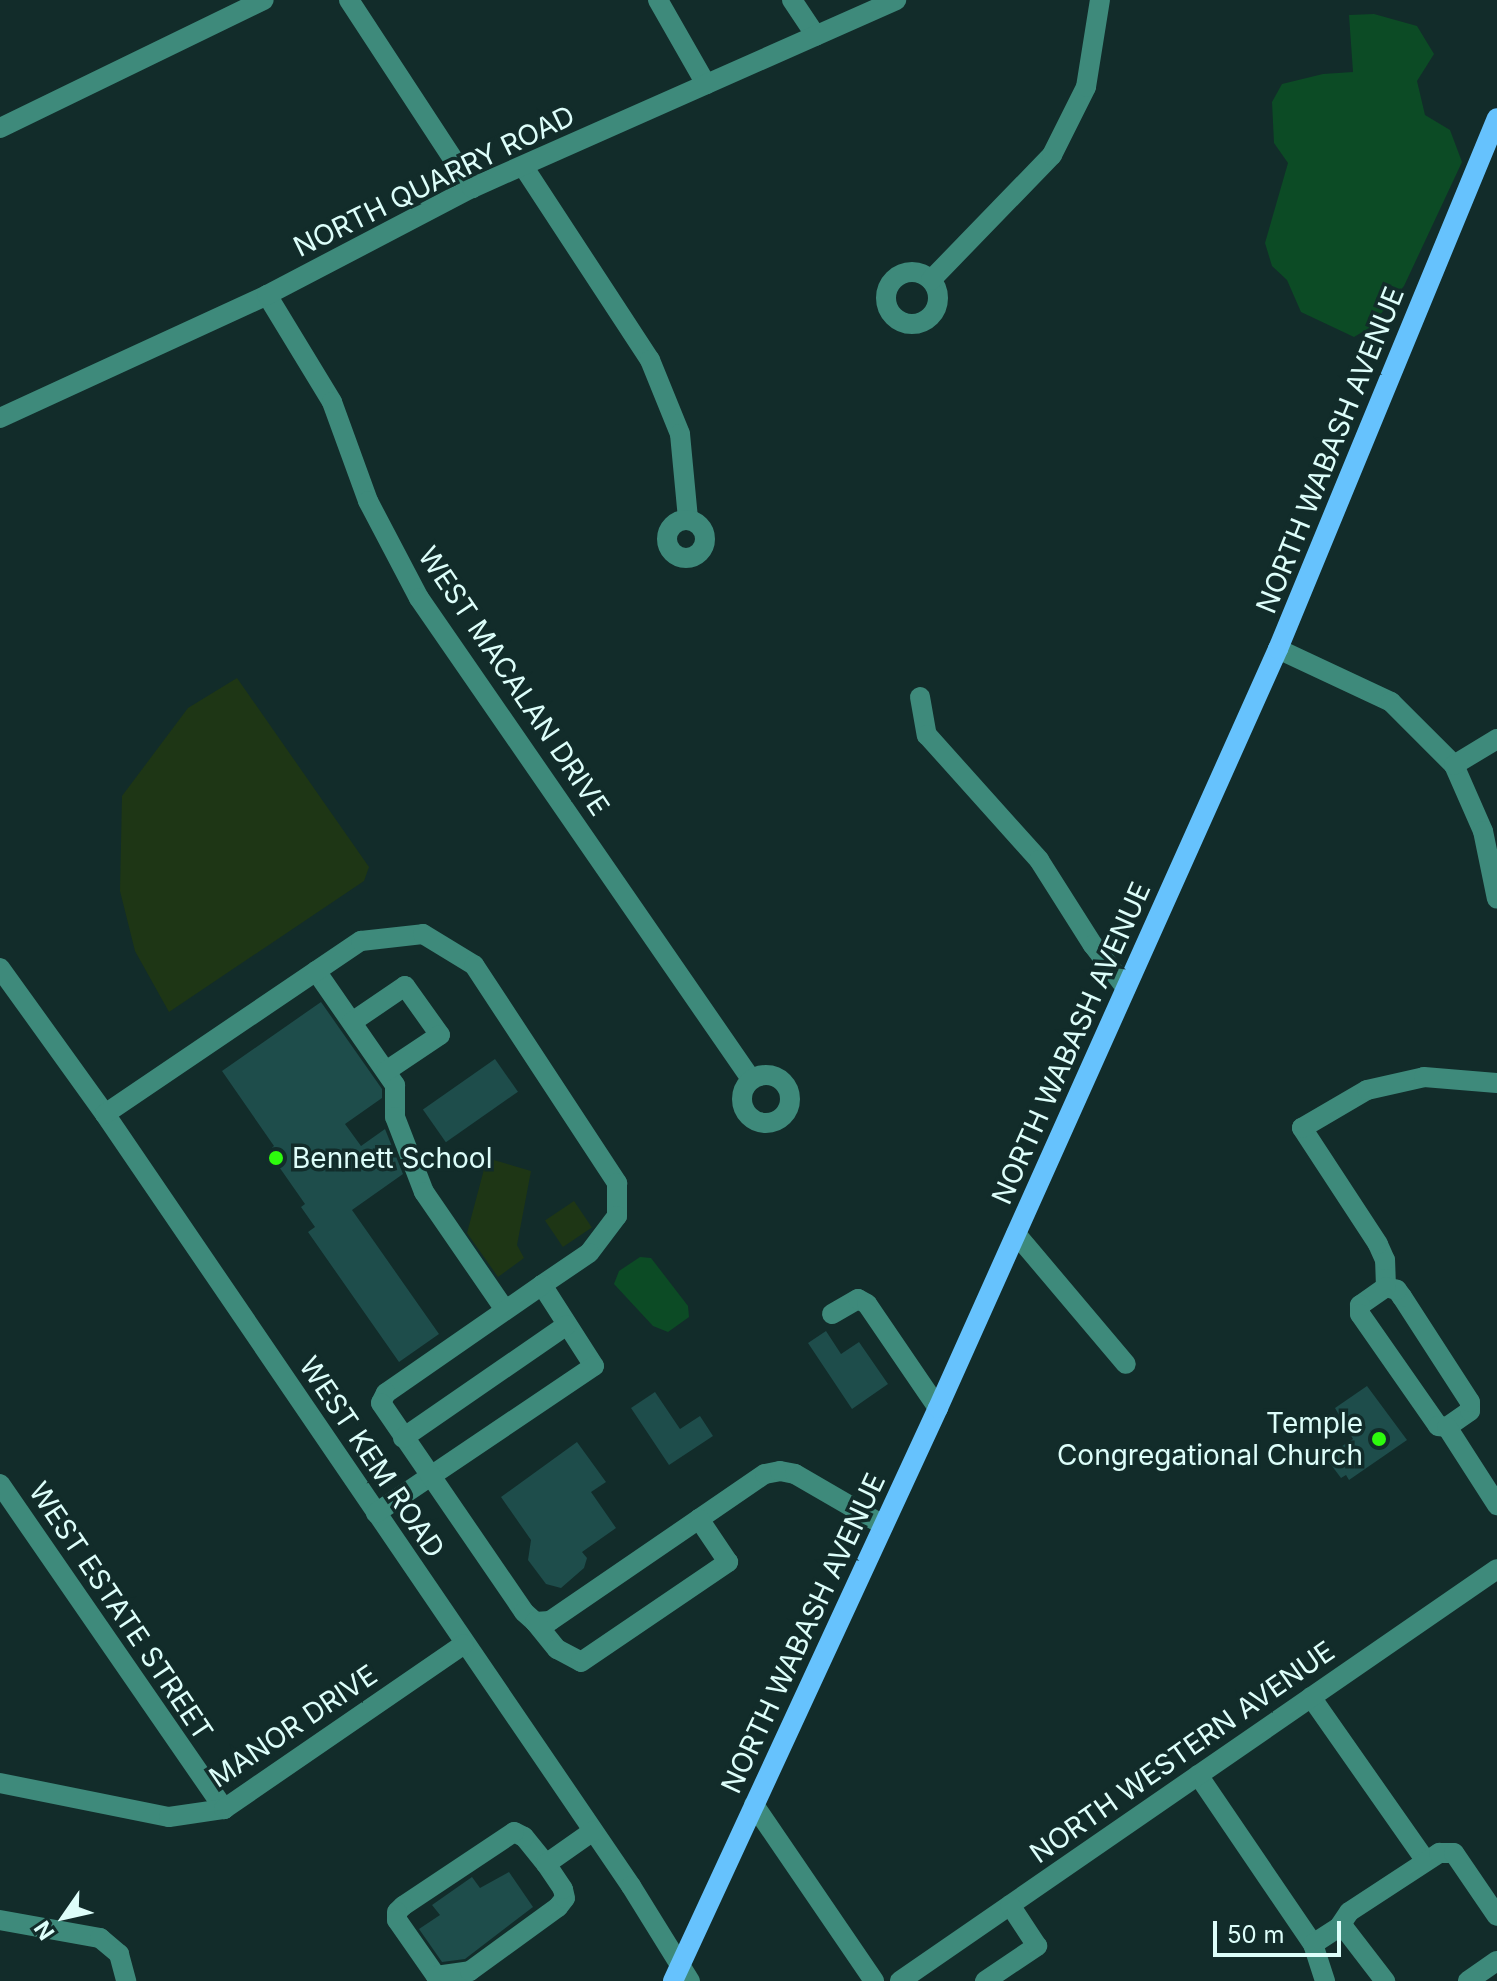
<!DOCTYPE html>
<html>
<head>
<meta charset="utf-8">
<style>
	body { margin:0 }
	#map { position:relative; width:1497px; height:1981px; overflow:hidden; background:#122c2a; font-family:Inter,sans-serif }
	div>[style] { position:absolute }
	.green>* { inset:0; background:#1e3615; transform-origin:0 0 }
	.water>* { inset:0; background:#0c4b25 }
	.building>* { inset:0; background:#1e4d4b; transform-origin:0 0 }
	.minor>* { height:20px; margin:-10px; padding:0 10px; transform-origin:10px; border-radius:10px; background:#3e8a7b }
	.minor>.ring { margin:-10px; padding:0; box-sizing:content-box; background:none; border:20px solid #3e8a7b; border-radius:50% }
	.major>* { height:20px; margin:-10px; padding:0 10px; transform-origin:10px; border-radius:10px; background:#66c2fd }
	.dots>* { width:22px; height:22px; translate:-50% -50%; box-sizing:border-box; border:4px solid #122c2a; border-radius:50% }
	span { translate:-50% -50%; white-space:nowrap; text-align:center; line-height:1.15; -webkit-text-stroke:7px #122c2a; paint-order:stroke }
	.street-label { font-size:28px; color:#ddfefa }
	.poi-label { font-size:28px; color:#ddfefa }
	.left { translate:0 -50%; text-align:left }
	.right { translate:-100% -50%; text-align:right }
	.north { position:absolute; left:24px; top:1877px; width:80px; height:80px; -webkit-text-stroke:6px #122c2a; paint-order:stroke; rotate:236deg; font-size:22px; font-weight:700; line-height:32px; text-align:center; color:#ddfefa }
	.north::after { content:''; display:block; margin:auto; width:28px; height:36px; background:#ddfefa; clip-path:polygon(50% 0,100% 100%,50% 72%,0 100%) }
	.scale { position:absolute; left:1213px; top:1921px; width:128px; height:36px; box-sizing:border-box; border:4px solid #ddfefa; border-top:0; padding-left:10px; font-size:24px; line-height:28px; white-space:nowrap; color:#ddfefa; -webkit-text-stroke:6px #122c2a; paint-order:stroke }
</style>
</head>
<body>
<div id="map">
	<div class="green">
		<i style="clip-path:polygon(237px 678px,369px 867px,364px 881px,169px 1012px,135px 951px,120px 891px,122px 796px,188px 708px)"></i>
		<i style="clip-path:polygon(487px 1158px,531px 1171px,517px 1245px,524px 1258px,498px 1277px,467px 1233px)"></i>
		<i style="left:574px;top:1201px;width:32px;height:35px;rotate:56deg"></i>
	</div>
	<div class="water">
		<i style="clip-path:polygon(1374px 14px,1417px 26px,1434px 54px,1417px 81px,1425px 115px,1450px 130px,1462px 162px,1404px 286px,1369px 328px,1354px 337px,1301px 312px,1287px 280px,1272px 266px,1265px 243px,1288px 163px,1274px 143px,1272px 102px,1282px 84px,1323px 74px,1353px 72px,1349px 15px)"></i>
		<i style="clip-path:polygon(640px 1257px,651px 1258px,688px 1306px,689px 1317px,668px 1332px,653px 1326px,614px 1284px,619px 1271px)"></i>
	</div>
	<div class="building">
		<i style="clip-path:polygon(321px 1002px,382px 1089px,382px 1098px,345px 1124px,361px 1146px,385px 1129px,403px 1174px,352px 1210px,439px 1334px,399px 1362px,308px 1232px,315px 1227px,301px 1207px,305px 1204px,268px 1151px,274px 1146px,222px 1071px)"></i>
		<i style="left:495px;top:1059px;width:40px;height:88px;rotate:55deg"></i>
		<i style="clip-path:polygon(826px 1331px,841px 1354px,859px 1342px,888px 1384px,852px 1409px,808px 1343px)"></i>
		<i style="clip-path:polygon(1367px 1386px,1407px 1440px,1349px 1480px,1346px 1475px,1341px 1478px,1329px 1462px,1333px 1459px,1330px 1454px,1353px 1439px,1335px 1408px)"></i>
		<i style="clip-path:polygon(655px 1392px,680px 1429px,700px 1416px,713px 1436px,669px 1465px,631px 1408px)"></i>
		<i style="clip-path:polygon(577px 1442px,606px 1482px,591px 1492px,616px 1528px,582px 1552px,587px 1558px,584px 1568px,561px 1588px,546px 1584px,528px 1560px,531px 1540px,501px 1497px)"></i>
		<i style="clip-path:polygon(509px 1872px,533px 1907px,465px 1959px,442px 1962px,419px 1929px,440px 1915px,432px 1905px,472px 1877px,480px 1888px)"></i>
	</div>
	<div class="minor">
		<i style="left:349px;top:0;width:225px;rotate:56.8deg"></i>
		<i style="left:658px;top:0;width:97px;rotate:60.3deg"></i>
		<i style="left:792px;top:0;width:43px;rotate:56.3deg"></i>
		<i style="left:0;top:128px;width:293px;rotate:-25.9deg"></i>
		<i style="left:523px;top:166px;width:232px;rotate:56.8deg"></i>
		<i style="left:650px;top:360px;width:80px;rotate:67.9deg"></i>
		<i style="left:680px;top:434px;width:85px;rotate:84.6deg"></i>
		<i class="ring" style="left:886px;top:272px;width:32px;height:32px"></i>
		<i style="left:931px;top:280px;width:174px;rotate:-45.9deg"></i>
		<i style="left:1052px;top:155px;width:76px;rotate:-63.4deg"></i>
		<i style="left:1086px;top:87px;width:88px;rotate:-80.9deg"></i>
		<i style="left:267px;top:295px;width:125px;rotate:58.7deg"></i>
		<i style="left:332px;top:402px;width:105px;rotate:70deg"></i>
		<i style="left:368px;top:501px;width:110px;rotate:62.3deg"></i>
		<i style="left:419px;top:598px;width:584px;rotate:55.39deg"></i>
		<i style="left:0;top:418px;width:294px;rotate:-24.7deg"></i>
		<i style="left:267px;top:295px;width:231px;rotate:-27.6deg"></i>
		<i style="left:472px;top:188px;width:464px;rotate:-23.9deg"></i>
		<i class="ring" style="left:667px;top:520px;width:18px;height:18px"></i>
		<i style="left:1278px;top:649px;width:125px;rotate:25.1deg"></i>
		<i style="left:1391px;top:702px;width:89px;rotate:45deg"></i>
		<i style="left:1454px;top:765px;width:72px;rotate:66.3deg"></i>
		<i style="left:1483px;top:831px;width:69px;rotate:78.4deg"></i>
		<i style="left:920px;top:697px;width:39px;rotate:80deg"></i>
		<i style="left:927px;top:735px;width:168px;rotate:48.1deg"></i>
		<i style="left:1039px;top:860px;width:101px;rotate:57.6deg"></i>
		<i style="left:1093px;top:945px;width:54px;rotate:52.5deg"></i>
		<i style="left:1454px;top:765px;width:50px;rotate:-31.2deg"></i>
		<i style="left:0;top:968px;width:180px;rotate:54.3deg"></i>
		<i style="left:105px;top:1114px;width:934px;rotate:55.73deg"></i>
		<i style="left:631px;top:1886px;width:112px;rotate:58.2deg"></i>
		<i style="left:316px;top:971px;width:139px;rotate:55.3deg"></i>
		<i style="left:395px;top:1085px;width:32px;rotate:90deg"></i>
		<i style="left:395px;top:1117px;width:80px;rotate:68.9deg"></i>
		<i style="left:424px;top:1192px;width:143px;rotate:55.5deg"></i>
		<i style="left:352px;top:1022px;width:64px;rotate:-34.2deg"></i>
		<i style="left:405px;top:986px;width:60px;rotate:54.5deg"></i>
		<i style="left:440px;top:1035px;width:65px;rotate:146.3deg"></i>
		<i class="ring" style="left:742px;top:1075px;width:28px;height:28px"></i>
		<i style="left:105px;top:1114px;width:309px;rotate:-34.1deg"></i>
		<i style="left:361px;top:941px;width:62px;rotate:-6.4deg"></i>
		<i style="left:423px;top:934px;width:60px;rotate:31.3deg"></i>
		<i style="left:474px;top:965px;width:261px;rotate:56.7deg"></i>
		<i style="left:617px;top:1183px;width:33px;rotate:90deg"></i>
		<i style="left:617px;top:1216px;width:46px;rotate:127.1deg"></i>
		<i style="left:589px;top:1253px;width:57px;rotate:145.8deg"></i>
		<i style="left:542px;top:1285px;width:96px;rotate:57.3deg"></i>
		<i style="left:594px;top:1366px;width:263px;rotate:146deg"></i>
		<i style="left:1016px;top:1234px;width:170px;rotate:49.8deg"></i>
		<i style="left:542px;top:1285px;width:190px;rotate:145.3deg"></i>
		<i style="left:386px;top:1393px;width:11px;rotate:117deg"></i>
		<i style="left:381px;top:1403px;width:253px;rotate:55.6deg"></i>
		<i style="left:524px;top:1612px;width:15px;rotate:42deg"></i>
		<i style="left:535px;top:1622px;width:15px;rotate:-4deg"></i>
		<i style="left:550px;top:1621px;width:260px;rotate:-34.4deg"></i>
		<i style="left:765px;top:1474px;width:15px;rotate:-11deg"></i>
		<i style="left:780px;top:1471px;width:15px;rotate:11deg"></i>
		<i style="left:795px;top:1474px;width:102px;rotate:30.1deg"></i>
		<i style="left:1386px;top:1287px;width:27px;rotate:-92deg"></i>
		<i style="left:1385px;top:1260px;width:17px;rotate:-114deg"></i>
		<i style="left:1378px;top:1244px;width:139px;rotate:-123.2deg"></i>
		<i style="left:1302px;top:1128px;width:75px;rotate:-30.3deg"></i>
		<i style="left:1367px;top:1090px;width:58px;rotate:-12.8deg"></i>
		<i style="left:1424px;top:1077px;width:73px;rotate:4.7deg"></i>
		<i style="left:832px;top:1314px;width:30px;rotate:-30deg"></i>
		<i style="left:858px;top:1299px;width:10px;rotate:29deg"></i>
		<i style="left:867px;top:1304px;width:126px;rotate:55.7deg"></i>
		<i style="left:1447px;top:1427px;width:28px;rotate:-35deg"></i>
		<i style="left:1470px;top:1411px;width:9px;rotate:-90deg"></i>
		<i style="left:1470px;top:1402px;width:125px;rotate:-122.9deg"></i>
		<i style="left:1402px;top:1297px;width:9px;rotate:-126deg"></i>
		<i style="left:1397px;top:1290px;width:11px;rotate:-165deg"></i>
		<i style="left:1386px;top:1287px;width:32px;rotate:145deg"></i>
		<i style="left:1360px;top:1305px;width:9px;rotate:90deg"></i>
		<i style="left:1360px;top:1314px;width:136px;rotate:55.1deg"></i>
		<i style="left:1438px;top:1426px;width:9px;rotate:6deg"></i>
		<i style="left:1447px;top:1427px;width:93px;rotate:57.3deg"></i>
		<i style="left:403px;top:1438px;width:199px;rotate:-34.6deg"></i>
		<i style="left:0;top:1484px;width:395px;rotate:55.4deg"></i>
		<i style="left:535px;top:1622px;width:35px;rotate:51deg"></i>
		<i style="left:557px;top:1649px;width:27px;rotate:28deg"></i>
		<i style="left:581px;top:1662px;width:178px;rotate:-34.2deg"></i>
		<i style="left:728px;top:1562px;width:52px;rotate:-124deg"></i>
		<i style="left:1311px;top:1697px;width:200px;rotate:55deg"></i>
		<i style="left:1198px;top:1775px;width:204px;rotate:55.8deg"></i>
		<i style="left:1313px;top:1944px;width:39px;rotate:72deg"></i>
		<i style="left:0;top:1783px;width:172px;rotate:11.4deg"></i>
		<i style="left:169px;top:1817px;width:56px;rotate:-8.3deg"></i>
		<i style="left:224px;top:1809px;width:291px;rotate:-34.5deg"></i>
		<i style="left:754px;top:1805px;width:213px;rotate:55.7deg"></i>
		<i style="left:546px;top:1864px;width:35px;rotate:-129deg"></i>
		<i style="left:524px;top:1837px;width:11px;rotate:-153deg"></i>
		<i style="left:514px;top:1832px;width:133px;rotate:146.3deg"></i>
		<i style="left:403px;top:1906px;width:8px;rotate:135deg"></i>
		<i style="left:397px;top:1912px;width:8px;rotate:90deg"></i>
		<i style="left:397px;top:1920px;width:68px;rotate:55.1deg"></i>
		<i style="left:436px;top:1976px;width:34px;rotate:-8deg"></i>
		<i style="left:470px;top:1971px;width:109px;rotate:-36deg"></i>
		<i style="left:558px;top:1907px;width:11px;rotate:-52deg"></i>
		<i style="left:565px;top:1898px;width:9px;rotate:-103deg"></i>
		<i style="left:563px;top:1889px;width:30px;rotate:-124deg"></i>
		<i style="left:546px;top:1864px;width:57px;rotate:-35.1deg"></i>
		<i style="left:0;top:1920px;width:102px;rotate:10.2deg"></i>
		<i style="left:100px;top:1938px;width:25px;rotate:40deg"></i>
		<i style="left:119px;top:1954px;width:28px;rotate:75deg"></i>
		<i style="left:1339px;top:1927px;width:6px;rotate:18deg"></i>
		<i style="left:1345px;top:1929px;width:66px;rotate:52.4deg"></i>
		<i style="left:1313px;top:1944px;width:31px;rotate:-33deg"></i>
		<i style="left:1339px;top:1927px;width:18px;rotate:-56deg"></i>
		<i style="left:1349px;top:1912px;width:108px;rotate:-33.2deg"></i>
		<i style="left:1439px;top:1853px;width:15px"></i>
		<i style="left:1454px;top:1853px;width:76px;rotate:55.7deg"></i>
		<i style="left:900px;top:1981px;width:725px;rotate:-34.61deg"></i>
		<i style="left:985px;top:1981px;width:63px;rotate:-33.9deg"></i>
		<i style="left:1037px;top:1946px;width:49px;rotate:-123.4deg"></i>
		<i style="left:1468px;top:1981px;width:35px;rotate:-35deg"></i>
	</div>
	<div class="major">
		<i style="left:673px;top:1981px;width:631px;rotate:-65.18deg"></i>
		<i style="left:938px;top:1408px;width:832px;rotate:-65.87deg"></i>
		<i style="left:1278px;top:649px;width:574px;rotate:-67.59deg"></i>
	</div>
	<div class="dots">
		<i style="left:276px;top:1158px;background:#2dfb0d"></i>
		<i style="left:1379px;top:1439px;background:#2dfb0d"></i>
	</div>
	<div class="street-label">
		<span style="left:434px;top:181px;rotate:-26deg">NORTH QUARRY ROAD</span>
		<span style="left:1330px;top:450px;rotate:-68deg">NORTH WABASH AVENUE</span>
		<span style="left:514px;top:681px;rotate:56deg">WEST MACALAN DRIVE</span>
		<span style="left:1071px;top:1043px;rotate:-66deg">NORTH WABASH AVENUE</span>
		<span style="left:372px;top:1457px;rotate:56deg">WEST KEM ROAD</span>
		<span style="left:121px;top:1611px;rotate:56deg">WEST ESTATE STREET</span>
		<span style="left:803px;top:1633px;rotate:-65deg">NORTH WABASH AVENUE</span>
		<span style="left:293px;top:1726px;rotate:-34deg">MANOR DRIVE</span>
		<span style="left:1182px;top:1752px;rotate:-35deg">NORTH WESTERN AVENUE</span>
	</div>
	<div class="poi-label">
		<span class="left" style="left:292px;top:1158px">Bennett School</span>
		<span class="right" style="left:1363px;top:1439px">Temple<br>Congregational Church</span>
	</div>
	<div class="north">N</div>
	<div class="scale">50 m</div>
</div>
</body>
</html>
